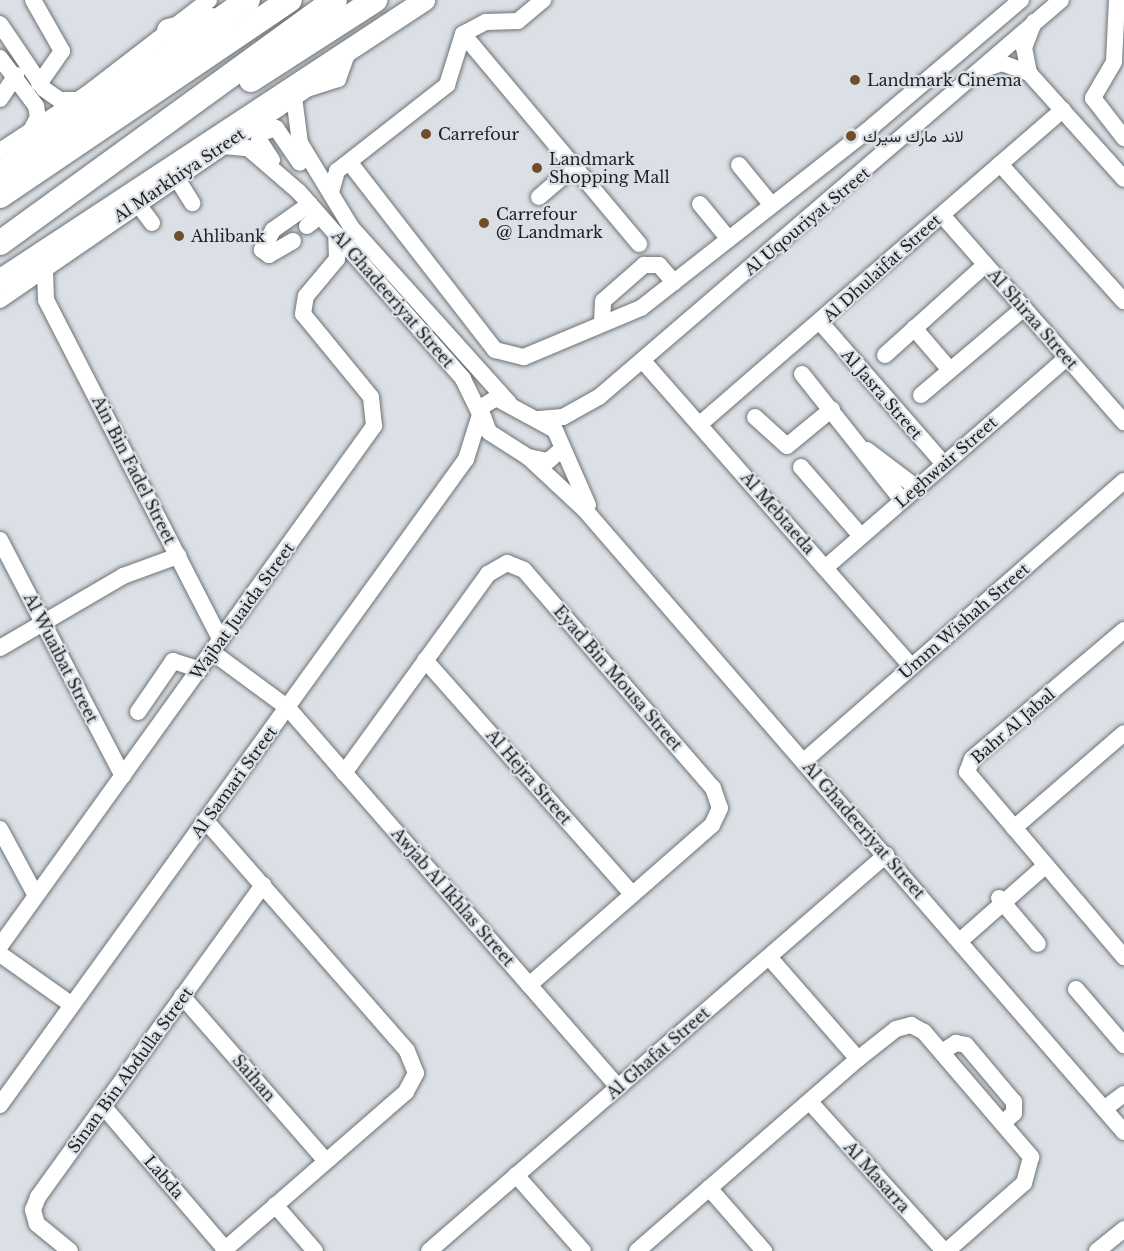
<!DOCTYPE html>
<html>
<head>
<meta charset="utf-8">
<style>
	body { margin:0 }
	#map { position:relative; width:1124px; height:1251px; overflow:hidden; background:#dae0e5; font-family:"Libre Baskerville",Vazirmatn,serif }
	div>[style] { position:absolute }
	.roads { filter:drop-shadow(0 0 2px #6d7276) drop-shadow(0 0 2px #6d7276) }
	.minor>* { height:16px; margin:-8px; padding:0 8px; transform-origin:8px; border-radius:8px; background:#fff }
	.major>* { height:21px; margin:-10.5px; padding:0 10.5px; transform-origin:10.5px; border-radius:10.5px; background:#fff }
	.highway>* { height:24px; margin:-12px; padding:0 12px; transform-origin:12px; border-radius:12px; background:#fff }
	.dots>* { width:16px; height:16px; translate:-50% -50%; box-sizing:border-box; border:3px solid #dae0e5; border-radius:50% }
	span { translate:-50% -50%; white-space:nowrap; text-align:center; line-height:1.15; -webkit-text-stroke:4.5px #dae0e5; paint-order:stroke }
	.poi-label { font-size:16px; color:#1d1f21 }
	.left { translate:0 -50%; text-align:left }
	.street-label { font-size:16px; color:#1d1f21 }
</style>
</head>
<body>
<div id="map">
	<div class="roads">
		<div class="minor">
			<i style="left:33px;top:0;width:59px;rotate:60.4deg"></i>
			<i style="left:62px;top:51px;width:40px;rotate:124.9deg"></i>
			<i style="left:1117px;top:0;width:62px;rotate:92.8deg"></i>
			<i style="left:1114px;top:62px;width:42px;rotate:120.3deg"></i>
			<i style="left:1093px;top:98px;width:51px;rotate:52.2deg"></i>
			<i style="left:0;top:24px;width:78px;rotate:55.9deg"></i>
			<i style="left:44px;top:89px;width:19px;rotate:35deg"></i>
			<i style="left:60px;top:100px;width:18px"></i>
			<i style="left:463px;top:34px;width:274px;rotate:50deg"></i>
			<i style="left:0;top:58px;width:60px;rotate:53.1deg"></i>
			<i style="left:36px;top:106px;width:11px;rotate:80deg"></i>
			<i style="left:38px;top:117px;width:16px;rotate:117deg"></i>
			<i style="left:981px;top:70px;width:22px;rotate:-18deg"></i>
			<i style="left:1002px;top:63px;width:29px;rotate:20deg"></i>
			<i style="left:1029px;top:73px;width:142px;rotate:48.1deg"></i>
			<i style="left:1029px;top:73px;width:25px;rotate:-101deg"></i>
			<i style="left:1024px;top:48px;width:28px;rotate:-69deg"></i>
			<i style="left:294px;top:97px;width:46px;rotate:82.6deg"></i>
			<i style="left:300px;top:143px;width:98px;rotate:58.7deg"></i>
			<i style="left:351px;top:227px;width:237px;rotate:48.1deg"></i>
			<i style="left:0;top:99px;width:29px;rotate:-56deg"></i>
			<i style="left:223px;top:146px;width:25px;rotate:5deg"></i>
			<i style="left:248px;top:148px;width:67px;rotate:40.8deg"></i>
			<i style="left:299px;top:192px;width:249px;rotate:48.7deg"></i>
			<i style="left:463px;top:379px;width:37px;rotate:64deg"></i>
			<i style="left:0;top:151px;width:104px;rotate:-33.2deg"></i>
			<i style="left:87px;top:94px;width:154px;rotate:-37.6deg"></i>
			<i style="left:272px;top:160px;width:24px;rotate:-123deg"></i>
			<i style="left:259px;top:140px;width:7px;rotate:-74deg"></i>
			<i style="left:261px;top:133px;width:16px;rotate:-18deg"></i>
			<i style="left:276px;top:128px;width:42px;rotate:55.6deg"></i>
			<i style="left:350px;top:163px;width:237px;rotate:52.2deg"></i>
			<i style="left:495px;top:350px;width:30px;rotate:14deg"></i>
			<i style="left:524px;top:357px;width:127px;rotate:-22.7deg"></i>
			<i style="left:641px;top:308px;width:296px;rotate:-38.1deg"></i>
			<i style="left:874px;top:125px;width:193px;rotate:-40.4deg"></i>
			<i style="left:1000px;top:164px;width:185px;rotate:47.9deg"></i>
			<i style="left:739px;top:165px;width:49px;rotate:50.8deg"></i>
			<i style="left:176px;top:177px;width:31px;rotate:58deg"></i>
			<i style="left:331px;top:192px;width:22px;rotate:-74deg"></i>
			<i style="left:337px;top:171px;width:140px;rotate:-38deg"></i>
			<i style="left:447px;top:85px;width:53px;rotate:-72.6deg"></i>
			<i style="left:463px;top:34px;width:26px;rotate:-28deg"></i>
			<i style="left:486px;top:22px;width:32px;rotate:-2deg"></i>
			<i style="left:518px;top:21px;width:33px;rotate:-40deg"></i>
			<i style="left:539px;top:197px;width:46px;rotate:-40.6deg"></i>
			<i style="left:137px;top:203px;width:25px;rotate:53deg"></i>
			<i style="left:700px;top:204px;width:43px;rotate:50.7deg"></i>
			<i style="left:942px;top:215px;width:276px;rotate:48.7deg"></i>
			<i style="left:307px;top:226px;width:16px;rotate:-38deg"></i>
			<i style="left:293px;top:241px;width:28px;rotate:150deg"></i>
			<i style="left:269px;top:255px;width:9px;rotate:-144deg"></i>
			<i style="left:262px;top:250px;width:23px;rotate:-61deg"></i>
			<i style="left:273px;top:230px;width:45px;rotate:-35.1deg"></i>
			<i style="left:45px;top:271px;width:29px;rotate:88deg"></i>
			<i style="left:46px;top:300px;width:382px;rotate:62.8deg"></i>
			<i style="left:0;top:300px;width:373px;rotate:-34.5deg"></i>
			<i style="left:307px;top:89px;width:33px;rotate:-18deg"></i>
			<i style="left:338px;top:79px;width:30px;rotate:-70deg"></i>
			<i style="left:602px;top:322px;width:21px;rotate:-87deg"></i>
			<i style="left:603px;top:301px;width:55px;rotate:-41.3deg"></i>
			<i style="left:644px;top:265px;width:15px"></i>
			<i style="left:659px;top:265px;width:23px;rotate:49deg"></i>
			<i style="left:821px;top:323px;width:187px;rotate:48.9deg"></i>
			<i style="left:914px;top:328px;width:55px;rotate:49.4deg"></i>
			<i style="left:885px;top:355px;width:135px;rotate:-42deg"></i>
			<i style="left:643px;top:361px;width:407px;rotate:48.7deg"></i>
			<i style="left:802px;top:374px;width:161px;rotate:51.6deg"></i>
			<i style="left:921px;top:395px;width:135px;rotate:-40.2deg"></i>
			<i style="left:755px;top:417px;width:43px;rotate:42.2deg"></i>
			<i style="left:787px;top:446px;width:58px;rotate:-39.4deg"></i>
			<i style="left:539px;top:419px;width:24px;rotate:-5deg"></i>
			<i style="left:563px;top:417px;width:41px;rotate:-29.1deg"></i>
			<i style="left:599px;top:397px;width:609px;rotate:-40.67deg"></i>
			<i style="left:700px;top:424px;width:480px;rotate:-40.9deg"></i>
			<i style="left:562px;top:449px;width:18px;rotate:139deg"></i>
			<i style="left:548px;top:461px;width:20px;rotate:-169deg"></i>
			<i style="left:528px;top:457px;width:46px;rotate:-147.3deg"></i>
			<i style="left:489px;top:432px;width:26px;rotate:-111deg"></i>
			<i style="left:480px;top:408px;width:19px;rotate:-32deg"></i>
			<i style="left:496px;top:398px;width:67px;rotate:28.5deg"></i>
			<i style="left:555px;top:430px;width:82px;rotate:66.3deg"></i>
			<i style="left:867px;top:450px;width:63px;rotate:37.2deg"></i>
			<i style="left:528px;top:457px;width:78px;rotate:42.9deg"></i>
			<i style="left:585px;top:510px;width:823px;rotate:49.09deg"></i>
			<i style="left:801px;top:467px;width:91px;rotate:49deg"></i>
			<i style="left:0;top:540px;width:266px;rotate:62.5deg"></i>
			<i style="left:825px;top:568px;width:320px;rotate:-41deg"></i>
			<i style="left:1124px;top:630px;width:199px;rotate:139.7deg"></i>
			<i style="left:972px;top:759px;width:14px;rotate:111deg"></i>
			<i style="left:967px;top:772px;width:243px;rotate:49.7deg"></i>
			<i style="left:0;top:648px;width:143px;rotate:-30.3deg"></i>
			<i style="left:123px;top:576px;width:59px;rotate:-20deg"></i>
			<i style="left:212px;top:652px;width:94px;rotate:36.4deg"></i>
			<i style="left:288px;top:708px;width:503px;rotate:48.95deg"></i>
			<i style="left:425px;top:660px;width:312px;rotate:48.5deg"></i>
			<i style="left:138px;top:712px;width:62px;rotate:-55.5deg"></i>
			<i style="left:173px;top:661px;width:28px;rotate:18deg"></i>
			<i style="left:804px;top:761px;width:425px;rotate:-41.2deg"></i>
			<i style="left:344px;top:773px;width:246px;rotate:-54.1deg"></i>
			<i style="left:488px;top:574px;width:22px;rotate:-30deg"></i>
			<i style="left:507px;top:563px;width:18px;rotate:22deg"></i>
			<i style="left:524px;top:570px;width:289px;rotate:49.1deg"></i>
			<i style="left:713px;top:788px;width:21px;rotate:71deg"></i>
			<i style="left:720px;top:808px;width:19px;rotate:115deg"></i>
			<i style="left:712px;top:825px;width:243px;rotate:138.8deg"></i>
			<i style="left:206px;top:821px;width:305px;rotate:48.8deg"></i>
			<i style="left:407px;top:1051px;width:24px;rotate:68deg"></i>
			<i style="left:416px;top:1073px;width:21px;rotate:118deg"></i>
			<i style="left:406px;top:1092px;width:242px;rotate:139deg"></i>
			<i style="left:1014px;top:828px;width:145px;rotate:-40.8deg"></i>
			<i style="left:0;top:829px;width:74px;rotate:61.7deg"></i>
			<i style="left:999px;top:898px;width:60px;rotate:49.7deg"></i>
			<i style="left:961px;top:940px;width:113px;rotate:-41.4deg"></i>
			<i style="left:0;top:946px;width:641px;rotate:-54.28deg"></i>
			<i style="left:374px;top:426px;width:29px;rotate:-96deg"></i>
			<i style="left:371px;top:397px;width:107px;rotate:-129.3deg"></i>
			<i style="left:303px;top:314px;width:18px;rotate:-81deg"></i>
			<i style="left:306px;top:296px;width:48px;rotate:-50deg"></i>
			<i style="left:337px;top:259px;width:25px;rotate:-92deg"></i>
			<i style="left:0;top:954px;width:88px;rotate:35.3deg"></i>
			<i style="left:769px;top:957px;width:135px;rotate:48.9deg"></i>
			<i style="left:1076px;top:989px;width:74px;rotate:49.4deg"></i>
			<i style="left:182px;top:996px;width:219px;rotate:48.9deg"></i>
			<i style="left:942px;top:1052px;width:17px;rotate:-33deg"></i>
			<i style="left:956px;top:1043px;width:10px;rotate:11deg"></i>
			<i style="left:966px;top:1045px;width:75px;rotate:49.9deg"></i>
			<i style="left:1014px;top:1102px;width:11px;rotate:90deg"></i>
			<i style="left:1014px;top:1113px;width:15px;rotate:138deg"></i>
			<i style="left:810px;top:1102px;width:200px;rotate:48deg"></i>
			<i style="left:0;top:1105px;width:797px;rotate:-54.19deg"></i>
			<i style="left:466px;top:459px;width:43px;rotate:-72.4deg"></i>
			<i style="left:103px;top:1106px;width:188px;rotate:49.5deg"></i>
			<i style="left:1104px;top:1109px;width:25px;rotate:-37deg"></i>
			<i style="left:516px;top:1175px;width:101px;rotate:48.6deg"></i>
			<i style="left:709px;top:1188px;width:84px;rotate:48.9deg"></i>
			<i style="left:275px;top:1205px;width:61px;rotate:49deg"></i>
			<i style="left:70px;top:1251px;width:43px;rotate:-140.7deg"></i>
			<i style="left:37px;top:1224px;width:15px;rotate:-106deg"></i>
			<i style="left:33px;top:1210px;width:14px;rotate:-69deg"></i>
			<i style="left:38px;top:1197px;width:385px;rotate:-54.2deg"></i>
			<i style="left:429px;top:1251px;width:605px;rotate:-40.91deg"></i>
			<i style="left:637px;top:1251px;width:293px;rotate:-41deg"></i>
			<i style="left:858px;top:1059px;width:48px;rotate:-38.3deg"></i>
			<i style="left:896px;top:1029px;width:16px;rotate:-15deg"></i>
			<i style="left:911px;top:1025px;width:15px;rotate:28deg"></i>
			<i style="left:924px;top:1032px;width:165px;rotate:49.4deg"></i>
			<i style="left:1031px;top:1157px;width:27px;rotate:105deg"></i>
			<i style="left:1024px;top:1183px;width:103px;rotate:138.6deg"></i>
			<i style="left:1097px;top:1251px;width:35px;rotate:-39deg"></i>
		</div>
		<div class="major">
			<i style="left:0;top:279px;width:508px;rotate:-33.35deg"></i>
		</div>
		<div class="highway">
			<i style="left:169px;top:31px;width:44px;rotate:-14.3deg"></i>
			<i style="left:251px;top:80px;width:148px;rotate:-32.8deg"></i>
			<i style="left:0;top:174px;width:303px;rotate:-35.1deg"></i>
			<i style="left:0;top:196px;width:350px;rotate:-34.1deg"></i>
			<i style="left:0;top:243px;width:414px;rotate:-36deg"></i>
		</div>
	</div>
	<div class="dots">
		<i style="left:855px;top:80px;background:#724e28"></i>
		<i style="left:426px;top:134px;background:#724e28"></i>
		<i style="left:851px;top:136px;background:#724e28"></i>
		<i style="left:537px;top:168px;background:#724e28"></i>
		<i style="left:484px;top:223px;background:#724e28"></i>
		<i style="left:179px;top:236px;background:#724e28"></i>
	</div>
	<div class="poi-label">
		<span class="left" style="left:867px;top:80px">Landmark Cinema</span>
		<span class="left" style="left:438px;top:134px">Carrefour</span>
		<span class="left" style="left:863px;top:136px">لاند مارك سيرك</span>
		<span class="left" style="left:549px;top:168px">Landmark<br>Shopping Mall</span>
		<span class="left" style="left:496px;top:223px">Carrefour<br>@ Landmark</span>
		<span class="left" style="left:191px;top:236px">Ahlibank</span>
	</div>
	<div class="street-label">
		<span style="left:179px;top:175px;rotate:-34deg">Al Markhiya Street</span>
		<span style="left:807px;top:221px;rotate:-40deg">Al Uqouriyat Street</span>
		<span style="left:882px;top:268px;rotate:-42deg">Al Dhulaifat Street</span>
		<span style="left:393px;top:299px;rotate:49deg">Al Ghadeeriyat Street</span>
		<span style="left:1033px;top:319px;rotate:49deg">Al Shiraa Street</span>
		<span style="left:882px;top:394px;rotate:49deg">Al Jasra Street</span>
		<span style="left:946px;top:462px;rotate:-41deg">Leghwair Street</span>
		<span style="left:134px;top:470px;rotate:63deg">Ain Bin Fadel Street</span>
		<span style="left:778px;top:513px;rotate:49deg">Al Mebtaeda</span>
		<span style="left:242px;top:611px;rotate:-54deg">Wajbat Juaida Street</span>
		<span style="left:964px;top:621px;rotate:-41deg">Umm Wishah Street</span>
		<span style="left:61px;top:658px;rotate:63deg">Al Wuaibat Street</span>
		<span style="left:618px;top:678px;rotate:49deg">Eyad Bin Mousa Street</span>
		<span style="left:1013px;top:726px;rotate:-41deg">Bahr Al Jabal</span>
		<span style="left:529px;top:777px;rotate:49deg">Al Hejra Street</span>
		<span style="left:234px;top:782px;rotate:-54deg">Al Samari Street</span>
		<span style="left:864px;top:830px;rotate:49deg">Al Ghadeeriyat Street</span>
		<span style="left:453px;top:897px;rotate:49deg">Awjab Al Ikhlas Street</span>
		<span style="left:658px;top:1053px;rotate:-41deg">Al Ghafat Street</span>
		<span style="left:130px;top:1070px;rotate:-54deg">Sinan Bin Abdulla Street</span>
		<span style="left:254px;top:1078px;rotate:49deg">Saihan</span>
		<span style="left:164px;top:1177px;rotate:49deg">Labda</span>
		<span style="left:877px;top:1177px;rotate:48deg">Al Masarra</span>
	</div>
</div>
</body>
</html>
